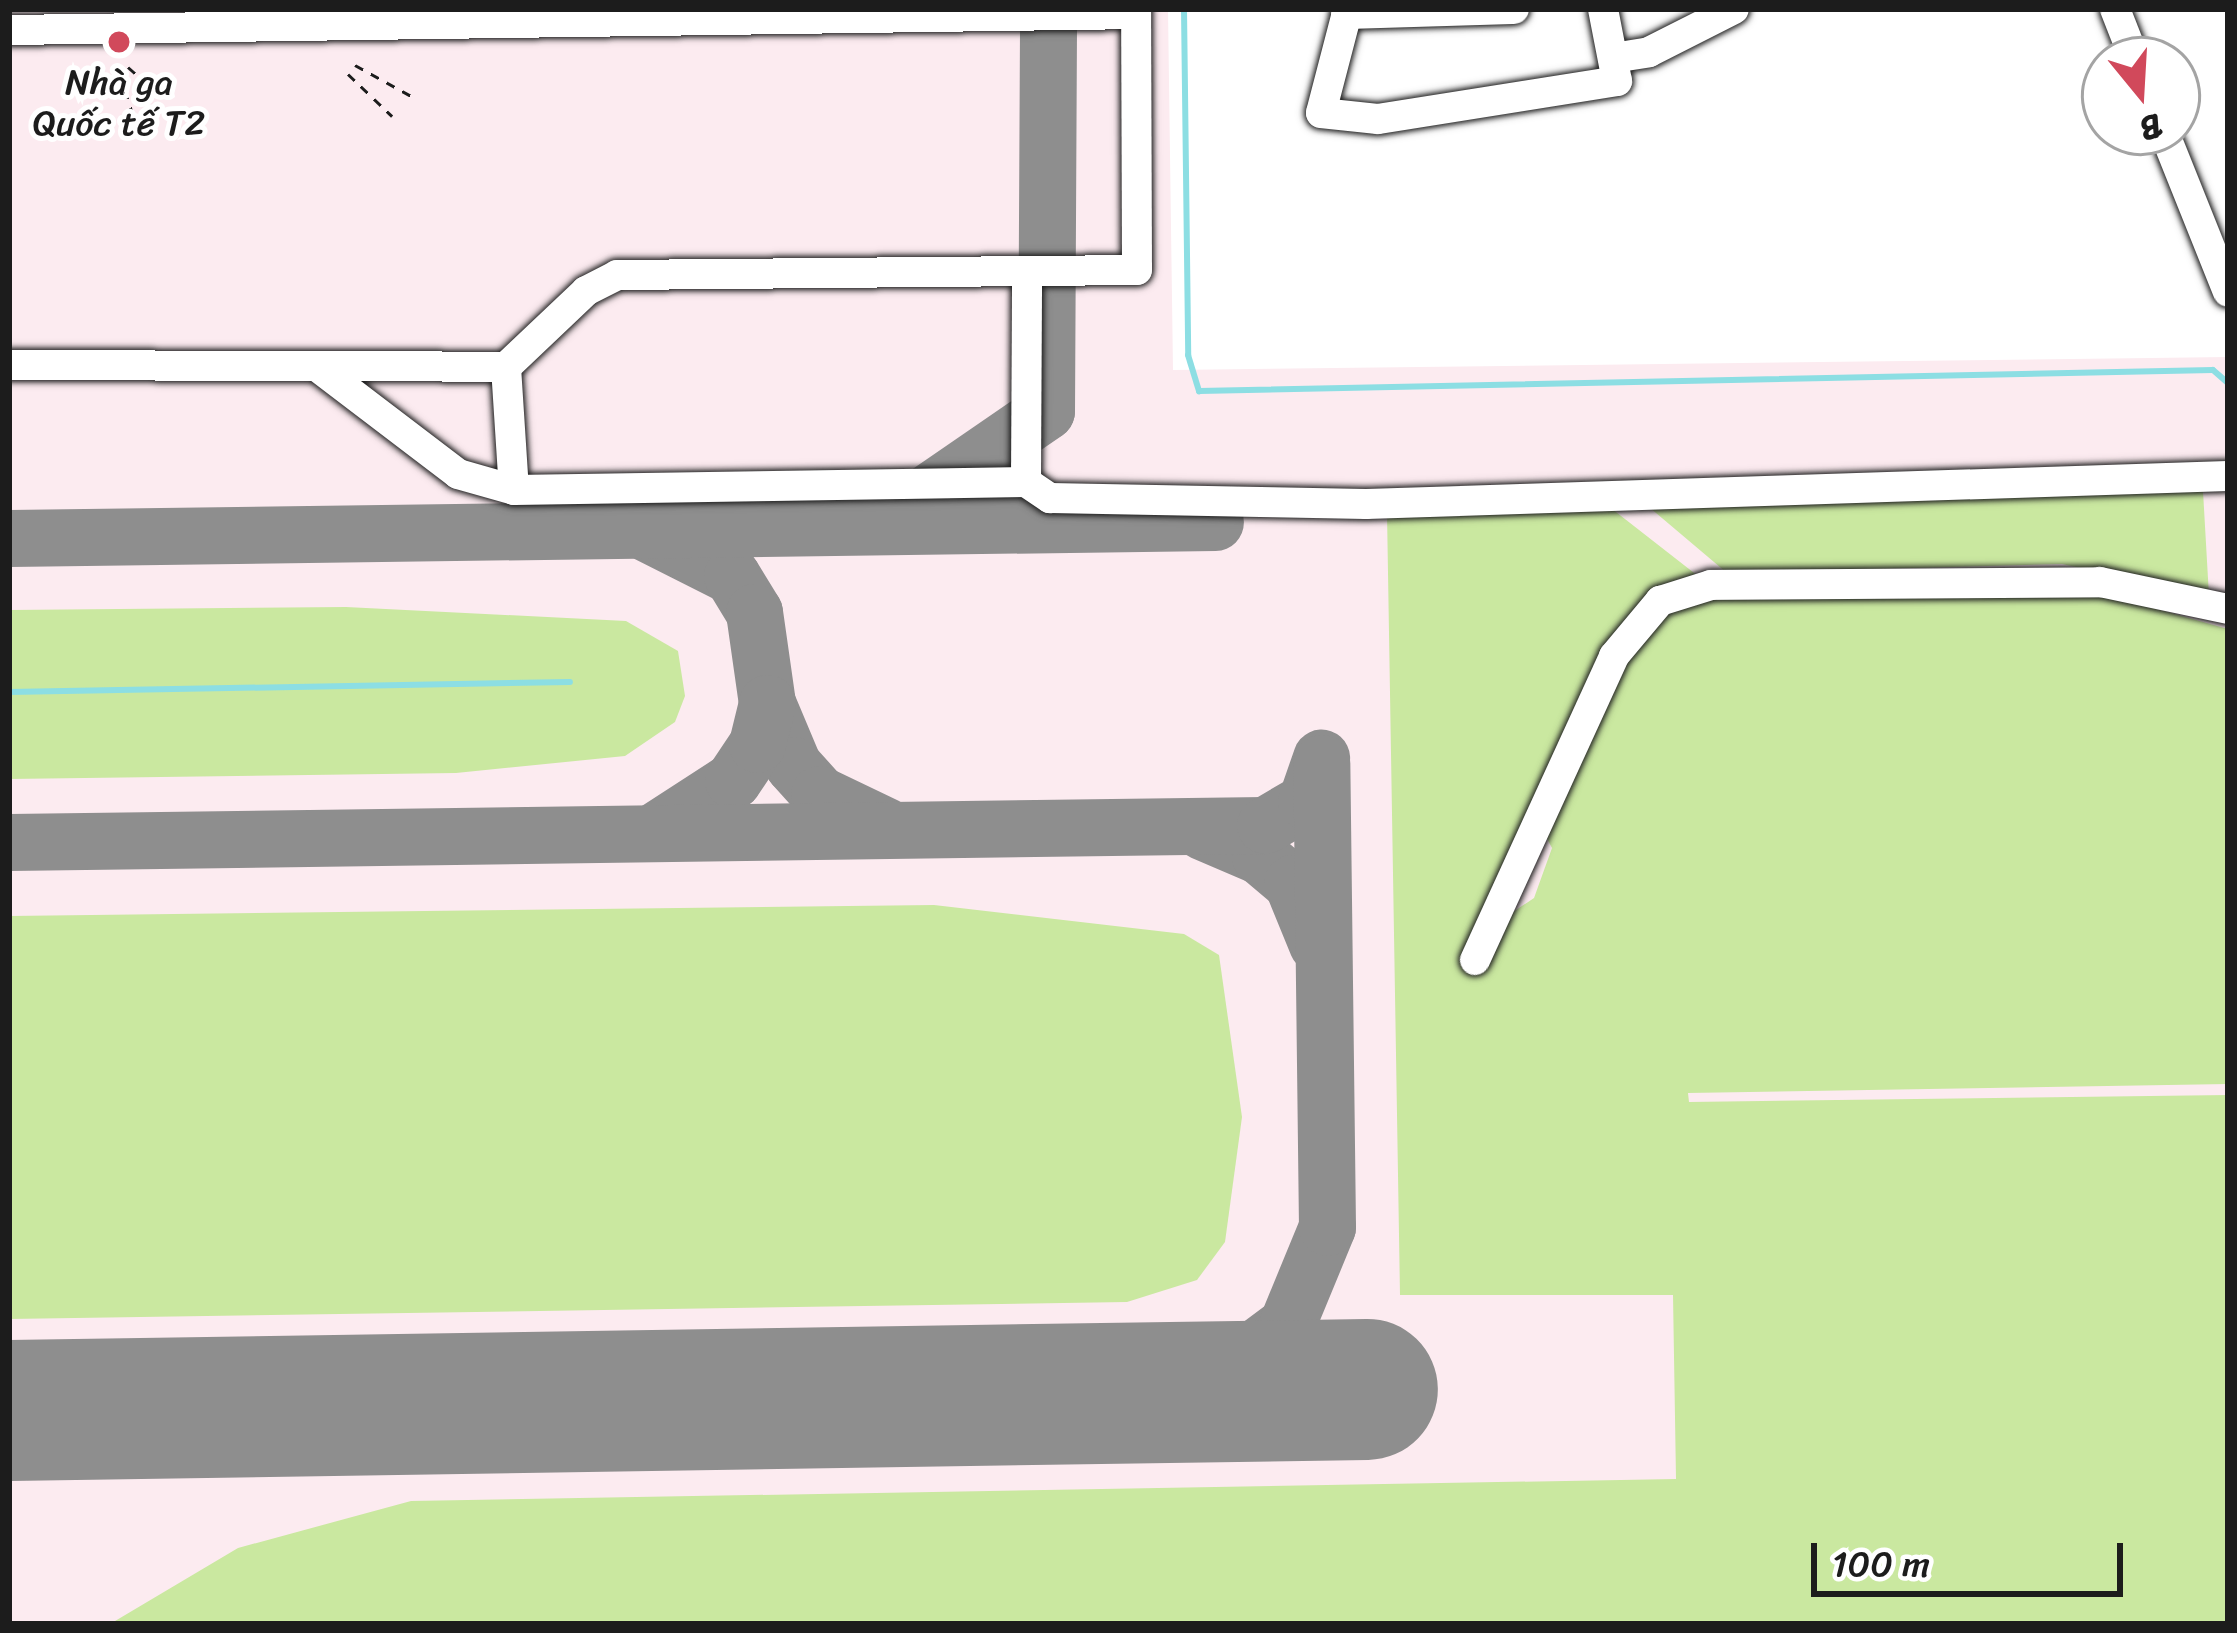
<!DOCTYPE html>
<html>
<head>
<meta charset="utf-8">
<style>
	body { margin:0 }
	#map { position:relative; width:2237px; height:1633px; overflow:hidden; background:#fff; font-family:Sriracha,sans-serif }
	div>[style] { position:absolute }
	.built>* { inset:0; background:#fcebf0 }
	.green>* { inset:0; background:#cae8a0 }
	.stream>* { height:6px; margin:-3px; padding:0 3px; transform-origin:3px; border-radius:3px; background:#8cdee3 }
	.taxiway>* { height:57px; margin:-28.5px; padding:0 28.5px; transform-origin:28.5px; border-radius:28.5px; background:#8e8e8e }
	.runway>* { height:141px; margin:-70.5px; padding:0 70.5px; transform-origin:70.5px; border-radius:70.5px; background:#8e8e8e }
	.path>* { height:3px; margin-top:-1.5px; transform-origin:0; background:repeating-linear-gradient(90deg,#1c1c1c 0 9px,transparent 0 18px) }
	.roads { filter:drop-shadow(0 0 3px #1c1c1c) drop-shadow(0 0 3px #1c1c1c) }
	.minor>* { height:30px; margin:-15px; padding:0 15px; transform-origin:15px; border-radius:15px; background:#fff }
	.dots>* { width:33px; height:33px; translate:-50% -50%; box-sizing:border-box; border:6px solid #fff; border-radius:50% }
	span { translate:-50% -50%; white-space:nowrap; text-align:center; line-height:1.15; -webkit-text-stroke:10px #fff; paint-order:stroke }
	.poi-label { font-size:36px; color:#1c1c1c }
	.frame { position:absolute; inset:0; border:12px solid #1c1c1c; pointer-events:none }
	.north { position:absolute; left:2081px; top:36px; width:120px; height:120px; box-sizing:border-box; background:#fff; border:3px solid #a4a4a4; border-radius:50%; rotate:162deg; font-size:33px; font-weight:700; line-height:48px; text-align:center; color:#1c1c1c }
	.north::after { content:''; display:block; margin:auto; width:42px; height:54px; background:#d1495b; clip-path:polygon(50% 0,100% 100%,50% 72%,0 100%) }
	.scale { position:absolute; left:1811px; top:1543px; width:312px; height:54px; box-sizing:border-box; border:6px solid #1c1c1c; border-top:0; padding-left:15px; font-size:36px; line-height:42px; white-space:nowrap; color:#1c1c1c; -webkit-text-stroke:9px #fff; paint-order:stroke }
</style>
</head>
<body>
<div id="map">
	<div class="built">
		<i style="clip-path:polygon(9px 9px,1168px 9px,1173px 370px,2228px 357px,2228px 1624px,9px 1624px)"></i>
	</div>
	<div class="green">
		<i style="clip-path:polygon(2203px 491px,2209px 596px,2062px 564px,1727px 573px,1643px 502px)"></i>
		<i style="clip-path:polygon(1607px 505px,1698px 576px,1646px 600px,1462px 967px,1478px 975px,1507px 916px,1534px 898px,1552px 848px,1544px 833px,1621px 661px,1671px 606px,1709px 594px,2093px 591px,2228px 629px,2228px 1084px,1688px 1093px,1689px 1102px,2228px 1095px,2228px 1624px,110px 1624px,238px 1548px,411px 1501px,1676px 1479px,1673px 1295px,1400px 1295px,1387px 513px)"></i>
		<i style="clip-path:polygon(346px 607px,626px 621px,678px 651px,685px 696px,675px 722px,625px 756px,456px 773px,9px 779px,9px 610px)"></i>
		<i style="clip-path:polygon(934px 905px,1184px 934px,1219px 955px,1242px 1117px,1225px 1242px,1197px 1280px,1127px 1302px,9px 1319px,9px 916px)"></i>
	</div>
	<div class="stream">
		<i style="left:1184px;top:9px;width:346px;rotate:89.3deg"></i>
		<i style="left:1188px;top:355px;width:38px;rotate:73deg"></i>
		<i style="left:1199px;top:391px;width:1014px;rotate:-1.19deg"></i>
		<i style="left:2213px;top:370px;width:20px;rotate:41deg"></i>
		<i style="left:9px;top:692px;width:561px;rotate:-1.02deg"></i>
	</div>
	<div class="taxiway">
		<i style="left:905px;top:508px;width:171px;rotate:-34.5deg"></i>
		<i style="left:1046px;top:411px;width:402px;rotate:-89.7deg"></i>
		<i style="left:647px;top:533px;width:95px;rotate:26.8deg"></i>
		<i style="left:732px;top:576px;width:42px;rotate:58.6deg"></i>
		<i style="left:754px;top:612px;width:92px;rotate:81.9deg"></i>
		<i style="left:767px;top:703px;width:67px;rotate:67.2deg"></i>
		<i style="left:793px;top:765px;width:39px;rotate:48deg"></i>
		<i style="left:819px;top:794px;width:74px;rotate:25.5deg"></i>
		<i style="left:9px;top:538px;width:1206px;rotate:-0.76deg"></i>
		<i style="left:1202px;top:831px;width:63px;rotate:23.3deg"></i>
		<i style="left:1260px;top:856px;width:42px;rotate:40.2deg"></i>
		<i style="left:1292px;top:883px;width:66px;rotate:67.7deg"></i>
		<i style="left:653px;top:832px;width:95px;rotate:-33deg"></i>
		<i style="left:733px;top:780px;width:43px;rotate:-56.3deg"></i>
		<i style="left:757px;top:744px;width:42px;rotate:-76.3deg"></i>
		<i style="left:9px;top:842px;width:1256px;rotate:-0.78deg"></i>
		<i style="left:1265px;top:825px;width:48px;rotate:-30.3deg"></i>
		<i style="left:1306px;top:801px;width:46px;rotate:-70.8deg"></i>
		<i style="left:1167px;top:1393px;width:52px;rotate:-18.1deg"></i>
		<i style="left:1216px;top:1377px;width:89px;rotate:-36.7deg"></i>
		<i style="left:1287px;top:1324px;width:105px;rotate:-67.6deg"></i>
		<i style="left:1327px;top:1227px;width:464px;rotate:-90.7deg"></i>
	</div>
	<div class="runway">
		<i style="left:9px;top:1410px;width:1358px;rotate:-0.89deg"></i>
	</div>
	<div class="path">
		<i style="left:355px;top:65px;width:66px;rotate:28.9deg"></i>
		<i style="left:128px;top:67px;width:51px;rotate:41.8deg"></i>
		<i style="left:119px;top:73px;width:63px;rotate:71.6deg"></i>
		<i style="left:348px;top:74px;width:61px;rotate:43.7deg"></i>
	</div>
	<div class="roads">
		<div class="minor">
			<i style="left:1348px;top:9px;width:107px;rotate:104.6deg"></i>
			<i style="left:1321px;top:113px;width:57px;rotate:6deg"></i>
			<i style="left:1378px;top:119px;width:242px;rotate:-9deg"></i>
			<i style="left:1617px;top:81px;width:73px;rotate:-101deg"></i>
			<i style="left:2115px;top:9px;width:55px;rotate:68.6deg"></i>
			<i style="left:1346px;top:14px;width:168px;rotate:-1.7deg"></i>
			<i style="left:9px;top:30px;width:1127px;rotate:-0.81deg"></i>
			<i style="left:1613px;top:58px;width:36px;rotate:-9deg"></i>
			<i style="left:1649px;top:52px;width:95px;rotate:-26.8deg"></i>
			<i style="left:2164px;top:132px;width:172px;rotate:68.2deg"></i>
			<i style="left:9px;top:365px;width:497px;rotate:0.2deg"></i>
			<i style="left:506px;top:367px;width:110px;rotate:-43.5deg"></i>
			<i style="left:586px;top:291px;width:35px;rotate:-27deg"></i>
			<i style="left:617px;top:275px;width:520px;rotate:-0.55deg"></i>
			<i style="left:1137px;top:270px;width:261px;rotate:-90.2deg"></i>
			<i style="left:506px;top:367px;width:123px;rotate:86.3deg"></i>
			<i style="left:514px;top:490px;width:512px;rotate:-0.9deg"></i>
			<i style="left:1026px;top:482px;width:29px;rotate:34deg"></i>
			<i style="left:1050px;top:498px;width:316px;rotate:1.1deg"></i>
			<i style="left:1366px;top:504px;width:862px;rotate:-1.86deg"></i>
			<i style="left:319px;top:368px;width:175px;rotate:37.3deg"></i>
			<i style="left:458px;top:474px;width:58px;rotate:15.9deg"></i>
			<i style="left:1026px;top:482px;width:210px;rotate:-89.7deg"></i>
			<i style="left:1475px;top:960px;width:334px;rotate:-65.4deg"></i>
			<i style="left:1614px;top:656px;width:72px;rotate:-50.1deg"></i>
			<i style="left:1660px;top:601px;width:53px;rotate:-17.4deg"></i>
			<i style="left:1711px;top:585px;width:389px;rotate:-0.4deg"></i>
			<i style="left:2100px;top:582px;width:131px;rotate:11.9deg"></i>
		</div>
	</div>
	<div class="dots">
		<i style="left:119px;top:42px;background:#d1495b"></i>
	</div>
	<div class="poi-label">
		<span style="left:119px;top:103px">Nhà ga<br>Quốc tế T2</span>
	</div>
	<div class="frame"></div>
	<div class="north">B</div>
	<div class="scale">100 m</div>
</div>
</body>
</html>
